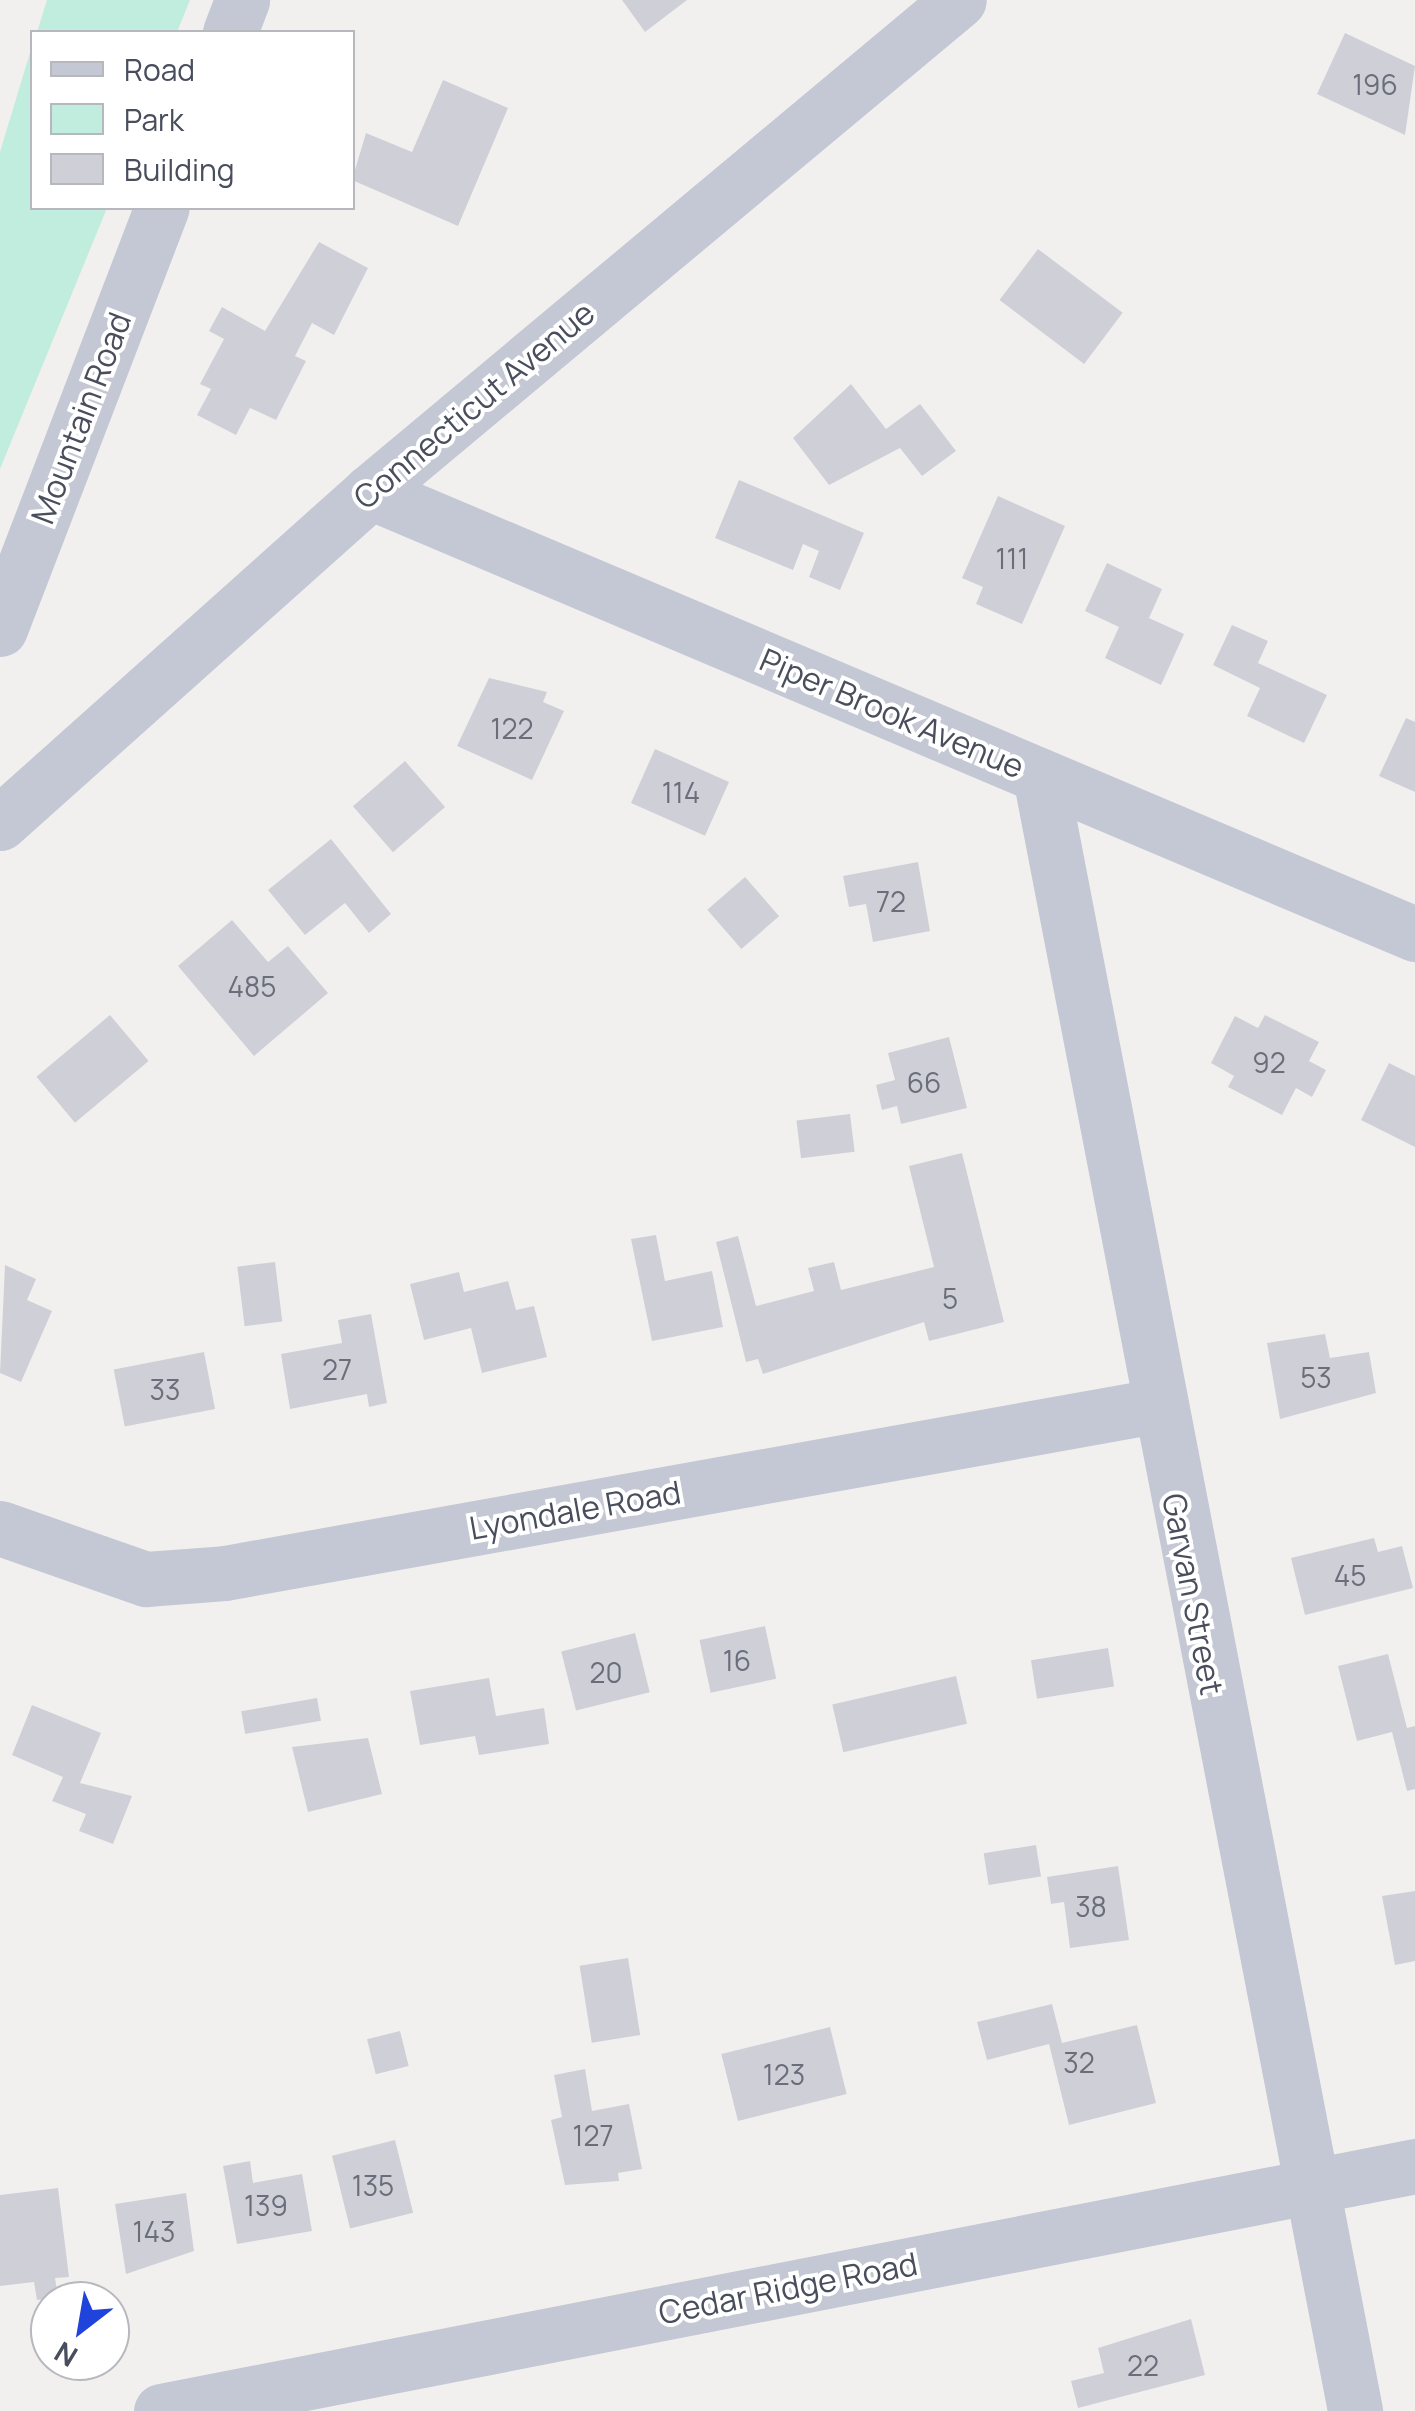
<!DOCTYPE html>
<html>
<head>
<meta charset="utf-8">
<style>
	body { margin:0 }
	#map { position:relative; width:1415px; height:2411px; overflow:hidden; background:#f2f0ef; font-family:Manrope,sans-serif }
	div>[style] { position:absolute }
	.green>* { inset:0; background:#c0eddd }
	.building>* { inset:0; background:#cfd0d7; transform-origin:0 0 }
	.minor>* { height:55px; margin:-27.5px; padding:0 27.5px; transform-origin:27.5px; border-radius:27.5px; background:#c4c8d4 }
	span { translate:-50% -50%; white-space:nowrap; text-align:center; line-height:1.15; -webkit-text-stroke:8px #fff; paint-order:stroke }
	.number-label { font-size:28px; color:#6a6e7b }
	.number-label span { -webkit-text-stroke-width:0 }
	.street-label { font-size:32px; color:#484e5c }
	.legend { position:absolute; left:30px; top:30px; width:325px; height:180px; box-sizing:border-box; background:#fff; border:2px solid #b6b8be; margin:0; padding:12px 18px; list-style:none; font-size:30px; color:#484e5c }
	.legend li { display:flex; align-items:center; gap:20px; height:50px }
	.legend b { width:50px; border:2px solid #b6b8be }
	.north { position:absolute; left:30px; top:2281px; width:100px; height:100px; box-sizing:border-box; background:#fff; border:2px solid #b6b8be; border-radius:50%; rotate:211deg; font-size:28px; font-weight:700; line-height:40px; text-align:center; color:#484e5c }
	.north::after { content:''; display:block; margin:auto; width:35px; height:45px; background:#2043db; clip-path:polygon(50% 0,100% 100%,50% 72%,0 100%) }
</style>
</head>
<body>
<div id="map">
	<div class="green">
		<i style="clip-path:polygon(47px 0,190px 0,177px 32px,37px 32px)"></i>
		<i style="clip-path:polygon(32px 46px,32px 208px,107px 208px,0 469px,0 152px)"></i>
	</div>
	<div class="building">
		<i style="clip-path:polygon(622px 0,687px 0,645px 32px)"></i>
		<i style="clip-path:polygon(1345px 33px,1415px 66px,1405px 135px,1317px 94px)"></i>
		<i style="clip-path:polygon(443px 80px,508px 108px,458px 226px,352px 180px,366px 133px,412px 152px)"></i>
		<i style="clip-path:polygon(319px 242px,368px 268px,334px 335px,312px 323px,295px 356px,306px 361px,276px 420px,250px 408px,236px 435px,197px 415px,211px 389px,200px 384px,224px 339px,209px 331px,222px 307px,265px 331px)"></i>
		<i style="left:1038px;top:249px;width:106px;height:64px;rotate:37deg"></i>
		<i style="clip-path:polygon(851px 384px,886px 429px,920px 404px,956px 451px,922px 476px,900px 448px,829px 485px,793px 438px)"></i>
		<i style="clip-path:polygon(739px 480px,864px 533px,840px 590px,809px 577px,819px 551px,803px 544px,793px 570px,715px 538px)"></i>
		<i style="clip-path:polygon(998px 496px,1065px 526px,1022px 624px,976px 604px,983px 587px,962px 578px)"></i>
		<i style="clip-path:polygon(1107px 563px,1162px 589px,1149px 618px,1184px 634px,1161px 685px,1105px 658px,1119px 627px,1085px 611px)"></i>
		<i style="clip-path:polygon(1232px 625px,1268px 641px,1258px 663px,1327px 695px,1304px 743px,1247px 716px,1260px 688px,1213px 665px)"></i>
		<i style="clip-path:polygon(489px 678px,547px 692px,543px 702px,564px 711px,532px 780px,457px 746px)"></i>
		<i style="clip-path:polygon(1406px 718px,1415px 722px,1415px 792px,1379px 776px)"></i>
		<i style="left:655px;top:749px;width:81px;height:59px;rotate:24deg"></i>
		<i style="left:405px;top:761px;width:61px;height:69px;rotate:49deg"></i>
		<i style="clip-path:polygon(331px 839px,391px 914px,369px 933px,345px 903px,305px 935px,268px 890px)"></i>
		<i style="clip-path:polygon(918px 862px,930px 931px,873px 942px,866px 904px,849px 907px,843px 876px)"></i>
		<i style="left:745px;top:877px;width:52px;height:50px;rotate:49deg"></i>
		<i style="clip-path:polygon(232px 920px,268px 962px,288px 946px,328px 993px,254px 1056px,178px 966px)"></i>
		<i style="left:110px;top:1015px;width:60px;height:96px;rotate:50deg"></i>
		<i style="clip-path:polygon(1265px 1015px,1319px 1042px,1309px 1061px,1326px 1070px,1312px 1097px,1296px 1088px,1282px 1115px,1228px 1087px,1234px 1076px,1211px 1063px,1235px 1016px,1258px 1028px)"></i>
		<i style="clip-path:polygon(949px 1037px,967px 1108px,901px 1124px,897px 1106px,882px 1110px,876px 1085px,895px 1080px,888px 1053px)"></i>
		<i style="clip-path:polygon(1389px 1063px,1415px 1076px,1415px 1147px,1361px 1120px)"></i>
		<i style="left:850px;top:1114px;width:38px;height:54px;rotate:83deg"></i>
		<i style="clip-path:polygon(962px 1153px,1004px 1322px,929px 1341px,924px 1322px,763px 1374px,758px 1359px,746px 1362px,716px 1242px,738px 1236px,756px 1306px,814px 1291px,808px 1268px,834px 1262px,841px 1290px,934px 1267px,909px 1166px)"></i>
		<i style="clip-path:polygon(656px 1235px,665px 1281px,712px 1271px,723px 1327px,652px 1341px,631px 1239px)"></i>
		<i style="left:275px;top:1262px;width:60px;height:38px;rotate:83deg"></i>
		<i style="clip-path:polygon(5px 1265px,36px 1279px,27px 1300px,52px 1311px,21px 1382px,0 1373px)"></i>
		<i style="clip-path:polygon(459px 1272px,464px 1292px,508px 1281px,516px 1310px,534px 1306px,547px 1357px,482px 1373px,471px 1328px,424px 1340px,410px 1284px)"></i>
		<i style="clip-path:polygon(371px 1314px,387px 1403px,369px 1407px,367px 1394px,290px 1409px,281px 1354px,342px 1343px,338px 1320px)"></i>
		<i style="clip-path:polygon(1325px 1334px,1330px 1358px,1369px 1352px,1376px 1393px,1280px 1419px,1267px 1343px)"></i>
		<i style="left:204px;top:1352px;width:58px;height:92px;rotate:79deg"></i>
		<i style="clip-path:polygon(1374px 1538px,1378px 1552px,1402px 1546px,1413px 1588px,1305px 1615px,1291px 1558px)"></i>
		<i style="left:765px;top:1626px;width:54px;height:67px;rotate:78deg"></i>
		<i style="left:635px;top:1633px;width:61px;height:76px;rotate:76deg"></i>
		<i style="left:1108px;top:1648px;width:39px;height:78px;rotate:81deg"></i>
		<i style="clip-path:polygon(1388px 1654px,1407px 1728px,1415px 1726px,1415px 1789px,1407px 1791px,1392px 1732px,1357px 1741px,1338px 1666px)"></i>
		<i style="left:956px;top:1676px;width:49px;height:127px;rotate:77deg"></i>
		<i style="clip-path:polygon(489px 1678px,496px 1716px,544px 1708px,549px 1744px,479px 1755px,475px 1736px,420px 1745px,410px 1691px)"></i>
		<i style="left:317px;top:1698px;width:23px;height:77px;rotate:80deg"></i>
		<i style="clip-path:polygon(32px 1705px,101px 1733px,80px 1783px,132px 1796px,113px 1844px,79px 1831px,86px 1814px,52px 1801px,63px 1777px,12px 1755px)"></i>
		<i style="clip-path:polygon(368px 1738px,382px 1794px,308px 1812px,292px 1747px)"></i>
		<i style="left:1036px;top:1845px;width:32px;height:53px;rotate:81deg"></i>
		<i style="clip-path:polygon(1118px 1866px,1129px 1940px,1070px 1948px,1064px 1902px,1051px 1904px,1047px 1877px)"></i>
		<i style="clip-path:polygon(1415px 1891px,1415px 1961px,1395px 1965px,1382px 1896px)"></i>
		<i style="left:628px;top:1958px;width:78px;height:49px;rotate:81deg"></i>
		<i style="clip-path:polygon(1052px 2004px,1062px 2043px,1137px 2025px,1156px 2103px,1069px 2125px,1049px 2044px,987px 2060px,977px 2022px)"></i>
		<i style="left:830px;top:2027px;width:69px;height:112px;rotate:76deg"></i>
		<i style="left:400px;top:2031px;width:36px;height:34px;rotate:76deg"></i>
		<i style="clip-path:polygon(585px 2069px,592px 2111px,629px 2104px,642px 2169px,618px 2173px,619px 2181px,565px 2185px,551px 2120px,562px 2117px,554px 2075px)"></i>
		<i style="left:395px;top:2140px;width:75px;height:65px;rotate:76deg"></i>
		<i style="clip-path:polygon(250px 2161px,253px 2183px,302px 2174px,312px 2231px,237px 2244px,223px 2166px)"></i>
		<i style="clip-path:polygon(58px 2188px,69px 2277px,55px 2278px,58px 2297px,37px 2300px,34px 2282px,0 2286px,0 2195px)"></i>
		<i style="clip-path:polygon(186px 2193px,194px 2251px,126px 2274px,115px 2204px)"></i>
		<i style="clip-path:polygon(1191px 2319px,1205px 2375px,1078px 2408px,1071px 2381px,1104px 2373px,1098px 2348px)"></i>
	</div>
	<div class="minor">
		<i style="left:230px;top:32px;width:34px;rotate:-69deg"></i>
		<i style="left:370px;top:492px;width:1135px;rotate:22.93deg"></i>
		<i style="left:0;top:629px;width:451px;rotate:-69deg"></i>
		<i style="left:1040px;top:776px;width:1665px;rotate:79.09deg"></i>
		<i style="left:0;top:823px;width:496px;rotate:-41.8deg"></i>
		<i style="left:370px;top:492px;width:767px;rotate:-39.87deg"></i>
		<i style="left:0;top:1528px;width:155px;rotate:19.3deg"></i>
		<i style="left:146px;top:1579px;width:79px;rotate:-4.3deg"></i>
		<i style="left:225px;top:1573px;width:945px;rotate:-10.18deg"></i>
		<i style="left:161px;top:2411px;width:1278px;rotate:-11.05deg"></i>
	</div>
	<div class="number-label">
		<span style="left:1375px;top:84px">196</span>
		<span style="left:1012px;top:558px">111</span>
		<span style="left:512px;top:728px">122</span>
		<span style="left:681px;top:792px">114</span>
		<span style="left:891px;top:901px">72</span>
		<span style="left:252px;top:986px">485</span>
		<span style="left:1269px;top:1062px">92</span>
		<span style="left:924px;top:1082px">66</span>
		<span style="left:950px;top:1298px">5</span>
		<span style="left:337px;top:1369px">27</span>
		<span style="left:1316px;top:1377px">53</span>
		<span style="left:165px;top:1389px">33</span>
		<span style="left:1350px;top:1575px">45</span>
		<span style="left:737px;top:1660px">16</span>
		<span style="left:606px;top:1672px">20</span>
		<span style="left:1091px;top:1906px">38</span>
		<span style="left:1079px;top:2062px">32</span>
		<span style="left:784px;top:2074px">123</span>
		<span style="left:593px;top:2135px">127</span>
		<span style="left:373px;top:2185px">135</span>
		<span style="left:266px;top:2205px">139</span>
		<span style="left:154px;top:2231px">143</span>
		<span style="left:1143px;top:2365px">22</span>
	</div>
	<div class="street-label">
		<span style="left:474px;top:405px;rotate:-40deg">Connecticut Avenue</span>
		<span style="left:81px;top:418px;rotate:-69deg">Mountain Road</span>
		<span style="left:892px;top:713px;rotate:23deg">Piper Brook Avenue</span>
		<span style="left:575px;top:1510px;rotate:-10deg">Lyondale Road</span>
		<span style="left:1193px;top:1594px;rotate:79deg">Garvan Street</span>
		<span style="left:788px;top:2288px;rotate:-11deg">Cedar Ridge Road</span>
	</div>
	<ul class="legend">
	<li><b style="height:12px;background:#c4c8d4"></b>Road</li>
	<li><b style="height:28px;background:#c0eddd"></b>Park</li>
	<li><b style="height:28px;background:#cfd0d7"></b>Building</li>
	</ul>
	<div class="north">N</div>
</div>
</body>
</html>
